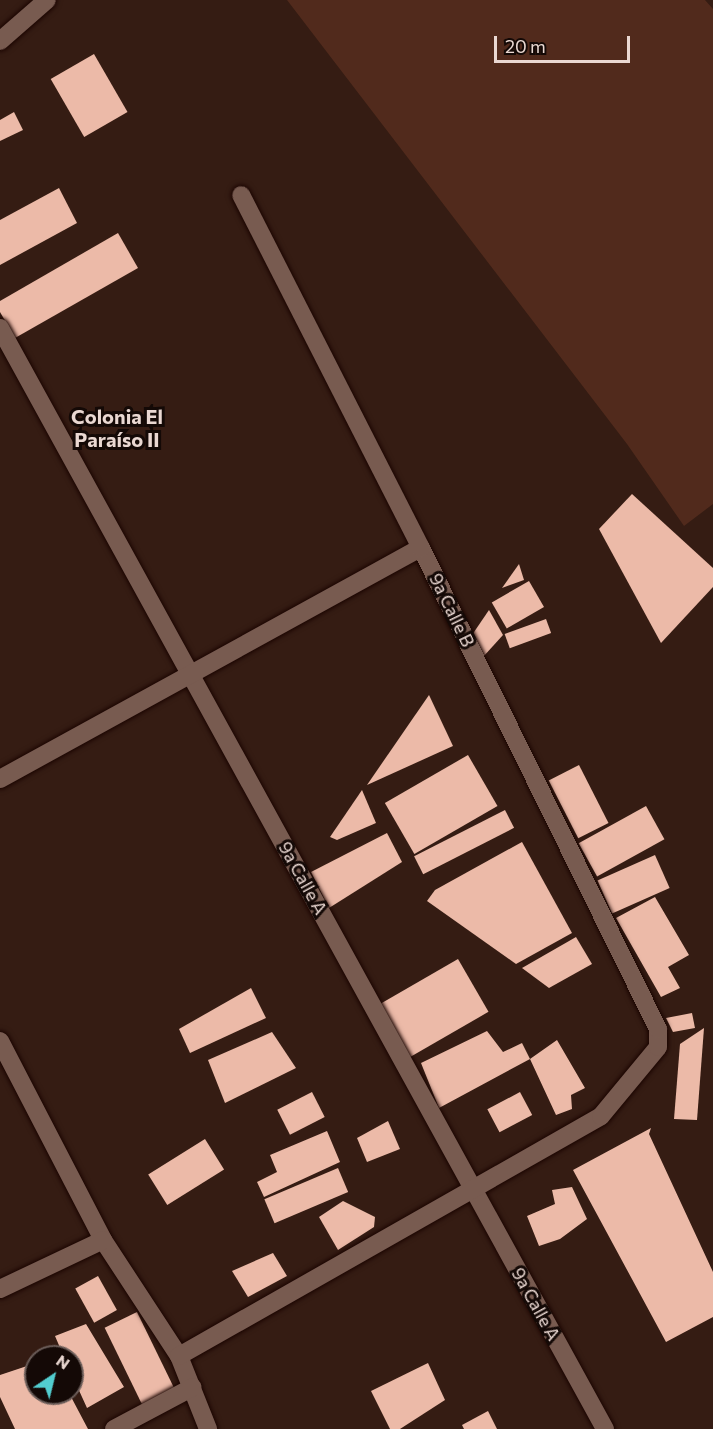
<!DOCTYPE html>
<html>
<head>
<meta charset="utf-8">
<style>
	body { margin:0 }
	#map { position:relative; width:713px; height:1429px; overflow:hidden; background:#351c13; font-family:Commissioner,sans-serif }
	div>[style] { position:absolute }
	.green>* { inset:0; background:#512a1c }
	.building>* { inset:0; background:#ecbaa8; transform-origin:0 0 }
	.roads { filter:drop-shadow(0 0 2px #1b0501) drop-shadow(0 0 2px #1b0501) }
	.minor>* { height:18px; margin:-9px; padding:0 9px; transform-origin:9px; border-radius:9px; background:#785b50 }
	span { translate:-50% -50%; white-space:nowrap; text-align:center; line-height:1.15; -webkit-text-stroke:6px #140906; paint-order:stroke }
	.street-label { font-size:18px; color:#ead8d2 }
	.neighbourhood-label { font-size:20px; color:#ead8d2; font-weight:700 }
	.north { position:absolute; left:24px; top:1345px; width:60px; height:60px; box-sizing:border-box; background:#140906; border:2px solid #6a5c58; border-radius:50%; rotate:35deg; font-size:16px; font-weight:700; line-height:24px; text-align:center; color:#ead8d2 }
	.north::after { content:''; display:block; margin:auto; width:21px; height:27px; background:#52cdcf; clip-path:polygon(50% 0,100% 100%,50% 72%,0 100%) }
	.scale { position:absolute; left:494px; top:36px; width:136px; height:27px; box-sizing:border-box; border:3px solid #ead8d2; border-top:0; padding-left:8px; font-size:18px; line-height:21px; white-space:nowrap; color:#ead8d2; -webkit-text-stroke:4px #140906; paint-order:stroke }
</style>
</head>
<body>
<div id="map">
	<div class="green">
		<i style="clip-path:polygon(287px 0,705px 0,713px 9px,713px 504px,684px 526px,627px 444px)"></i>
	</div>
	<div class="building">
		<i style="left:94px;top:54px;width:67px;height:50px;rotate:60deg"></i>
		<i style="clip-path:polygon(14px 112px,23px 130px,0 141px,0 120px)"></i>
		<i style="clip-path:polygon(59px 188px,77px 223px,0 265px,0 220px)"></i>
		<i style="clip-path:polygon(118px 233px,138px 268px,15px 338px,0 312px,0 301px)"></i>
		<i style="clip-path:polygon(632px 494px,713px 568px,713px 587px,661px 643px,599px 529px)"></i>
		<i style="clip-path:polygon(519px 564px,524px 580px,502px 588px)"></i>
		<i style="left:529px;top:581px;width:30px;height:43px;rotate:60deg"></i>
		<i style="clip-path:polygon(489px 610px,503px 635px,483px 657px,472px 635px)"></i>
		<i style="left:546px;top:619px;width:15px;height:44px;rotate:70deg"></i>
		<i style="clip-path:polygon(429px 695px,453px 746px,367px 785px)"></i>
		<i style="left:468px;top:755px;width:59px;height:96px;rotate:60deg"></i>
		<i style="left:579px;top:765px;width:65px;height:34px;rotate:63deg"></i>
		<i style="clip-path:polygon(362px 790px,376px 823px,337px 840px,330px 837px)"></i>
		<i style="left:646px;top:806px;width:38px;height:77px;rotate:61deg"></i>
		<i style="left:505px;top:810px;width:20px;height:102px;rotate:63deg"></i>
		<i style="clip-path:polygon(387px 833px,402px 862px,329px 908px,311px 872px)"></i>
		<i style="clip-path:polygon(522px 842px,572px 933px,516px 964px,427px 901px,435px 890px)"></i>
		<i style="left:655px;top:855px;width:36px;height:63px;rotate:66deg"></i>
		<i style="clip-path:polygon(655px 897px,689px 955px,668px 967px,680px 988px,661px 997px,616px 918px)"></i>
		<i style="clip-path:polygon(576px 937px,592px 964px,549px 988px,522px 968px)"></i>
		<i style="left:458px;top:959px;width:61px;height:91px;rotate:60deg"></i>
		<i style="clip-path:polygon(251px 988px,266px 1018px,190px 1053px,179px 1029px)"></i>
		<i style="clip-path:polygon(692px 1013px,695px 1028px,673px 1032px,666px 1018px)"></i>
		<i style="clip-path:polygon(704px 1028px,697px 1120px,674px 1119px,680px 1044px)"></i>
		<i style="clip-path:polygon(487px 1031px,503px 1052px,522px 1043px,530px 1059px,439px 1108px,421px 1063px)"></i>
		<i style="clip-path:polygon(272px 1032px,296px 1068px,225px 1103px,208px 1060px)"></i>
		<i style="clip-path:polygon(557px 1040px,585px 1088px,571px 1095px,572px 1109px,556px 1115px,530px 1059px)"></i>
		<i style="left:312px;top:1092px;width:28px;height:39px;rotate:63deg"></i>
		<i style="left:520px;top:1092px;width:26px;height:37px;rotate:62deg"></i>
		<i style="clip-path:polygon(388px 1121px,400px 1149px,367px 1162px,357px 1138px)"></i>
		<i style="clip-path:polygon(651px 1128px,649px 1134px,713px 1272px,713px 1317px,666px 1342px,573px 1170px)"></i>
		<i style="clip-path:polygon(327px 1131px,340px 1162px,264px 1197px,257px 1182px,277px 1172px,270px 1155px)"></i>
		<i style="left:205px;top:1139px;width:36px;height:67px;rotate:58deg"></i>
		<i style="left:338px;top:1168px;width:26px;height:80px;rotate:67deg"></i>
		<i style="clip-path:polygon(572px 1187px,587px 1219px,560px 1239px,539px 1246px,527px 1216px,555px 1204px,552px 1190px)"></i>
		<i style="clip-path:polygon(343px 1201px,375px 1217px,374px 1227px,338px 1250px,319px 1217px)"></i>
		<i style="clip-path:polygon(273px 1253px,287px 1276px,248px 1297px,232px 1271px)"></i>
		<i style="left:98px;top:1276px;width:39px;height:26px;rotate:61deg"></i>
		<i style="left:137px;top:1312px;width:86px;height:36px;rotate:64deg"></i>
		<i style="clip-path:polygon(86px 1324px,124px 1387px,87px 1408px,72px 1375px,72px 1357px,64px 1357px,55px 1336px)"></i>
		<i style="clip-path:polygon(36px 1363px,36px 1393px,69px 1393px,88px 1429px,15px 1429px,0 1397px,0 1375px)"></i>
		<i style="clip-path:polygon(428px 1363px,445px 1400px,400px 1429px,390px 1429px,371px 1391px)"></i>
		<i style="clip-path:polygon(488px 1411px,497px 1429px,464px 1429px,462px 1425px)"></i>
	</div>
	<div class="roads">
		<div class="minor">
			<i style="left:0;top:41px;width:62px;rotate:-41.1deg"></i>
			<i style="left:0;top:328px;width:1256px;rotate:61.21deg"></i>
			<i style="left:0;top:779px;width:480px;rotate:-28.8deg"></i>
			<i style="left:0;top:1041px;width:224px;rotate:62.6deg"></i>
			<i style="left:103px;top:1240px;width:139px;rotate:56.8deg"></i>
			<i style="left:179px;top:1356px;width:79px;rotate:68.3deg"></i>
			<i style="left:0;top:1289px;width:114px;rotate:-25.4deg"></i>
			<i style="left:179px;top:1356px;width:485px;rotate:-29.6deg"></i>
			<i style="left:601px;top:1116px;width:89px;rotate:-50.4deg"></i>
			<i style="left:658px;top:1047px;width:18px;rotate:-90deg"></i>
			<i style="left:658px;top:1029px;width:536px;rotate:-116.23deg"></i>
			<i style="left:421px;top:548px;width:396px;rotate:-117deg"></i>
			<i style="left:114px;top:1429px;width:89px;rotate:-28deg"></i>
		</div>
	</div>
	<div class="street-label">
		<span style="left:452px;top:610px;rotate:64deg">9a Calle B</span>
		<span style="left:303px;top:878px;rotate:61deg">9a Calle A</span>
		<span style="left:536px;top:1304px;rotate:61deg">9a Calle A</span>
	</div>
	<div class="neighbourhood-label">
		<span style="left:117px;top:428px">Colonia El<br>Paraíso II</span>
	</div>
	<div class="north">N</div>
	<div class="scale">20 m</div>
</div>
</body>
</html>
